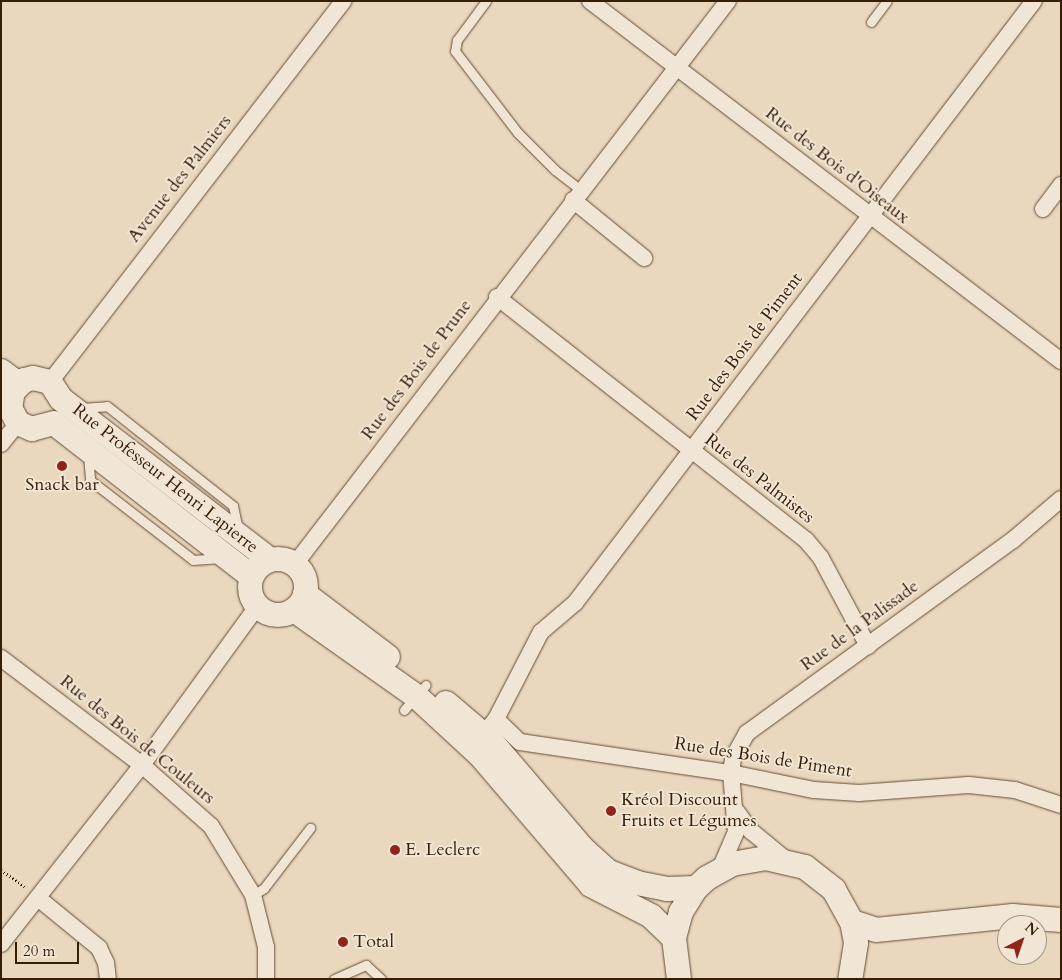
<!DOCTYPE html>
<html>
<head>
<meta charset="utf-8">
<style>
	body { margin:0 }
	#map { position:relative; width:1062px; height:980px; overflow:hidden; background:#e9d7be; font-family:Cardo,serif }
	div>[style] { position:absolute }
	.path>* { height:3px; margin-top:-1.5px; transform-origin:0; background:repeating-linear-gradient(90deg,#371e07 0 1px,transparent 0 3.5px) }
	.roads { filter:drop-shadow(0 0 1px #644c35) drop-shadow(0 0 1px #644c35) }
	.lane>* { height:9px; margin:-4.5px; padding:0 4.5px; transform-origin:4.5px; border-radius:4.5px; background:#f1e5d5 }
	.street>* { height:16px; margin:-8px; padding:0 8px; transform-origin:8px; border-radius:8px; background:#f1e5d5 }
	.secondary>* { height:24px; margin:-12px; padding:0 12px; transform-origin:12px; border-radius:12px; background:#f1e5d5 }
	.secondary>.ring { margin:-12px; padding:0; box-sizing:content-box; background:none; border:24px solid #f1e5d5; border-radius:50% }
	.dots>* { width:14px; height:14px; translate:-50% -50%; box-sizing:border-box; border:2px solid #f1e5d5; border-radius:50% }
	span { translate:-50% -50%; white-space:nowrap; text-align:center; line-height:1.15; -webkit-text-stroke:4px #f1e5d5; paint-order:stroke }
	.street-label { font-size:18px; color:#371e07 }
	.poi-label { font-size:18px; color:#371e07 }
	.left { translate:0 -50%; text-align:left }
	.frame { position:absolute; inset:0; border:2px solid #371e07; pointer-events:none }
	.north { position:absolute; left:997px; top:915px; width:50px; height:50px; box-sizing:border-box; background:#f1e5d5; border:1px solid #a79583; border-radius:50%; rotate:41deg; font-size:14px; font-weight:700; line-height:20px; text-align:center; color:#371e07 }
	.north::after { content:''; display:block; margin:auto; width:18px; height:22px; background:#8f2418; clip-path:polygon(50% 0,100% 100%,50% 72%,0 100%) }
	.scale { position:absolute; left:15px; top:942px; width:64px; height:22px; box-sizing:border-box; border:2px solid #371e07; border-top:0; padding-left:6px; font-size:15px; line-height:18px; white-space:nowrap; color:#371e07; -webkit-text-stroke:4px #f1e5d5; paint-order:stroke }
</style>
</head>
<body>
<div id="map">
	<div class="path">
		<i style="left:1px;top:870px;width:29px;rotate:35deg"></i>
	</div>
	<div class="roads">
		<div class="lane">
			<i style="left:486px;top:1px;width:49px;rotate:126.6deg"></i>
			<i style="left:457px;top:40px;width:11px;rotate:100deg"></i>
			<i style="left:455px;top:51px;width:103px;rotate:52.5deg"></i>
			<i style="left:518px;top:133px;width:52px;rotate:45deg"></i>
			<i style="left:555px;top:170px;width:33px;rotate:38deg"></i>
			<i style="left:871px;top:22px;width:26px;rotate:-53deg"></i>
			<i style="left:81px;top:408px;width:26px;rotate:-4deg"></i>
			<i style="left:107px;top:406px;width:161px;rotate:38.4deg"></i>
			<i style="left:233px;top:506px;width:25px;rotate:78deg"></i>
			<i style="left:88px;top:455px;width:25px;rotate:85deg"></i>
			<i style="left:90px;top:480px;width:130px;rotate:37.8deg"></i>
			<i style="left:193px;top:560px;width:28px;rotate:-4deg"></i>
			<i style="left:404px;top:710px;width:33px;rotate:-49deg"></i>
			<i style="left:253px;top:895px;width:13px;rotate:-32deg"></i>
			<i style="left:264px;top:888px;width:76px;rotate:-52.5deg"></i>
			<i style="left:334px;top:979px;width:35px;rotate:-24deg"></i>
			<i style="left:366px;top:965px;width:21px;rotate:43deg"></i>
		</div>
		<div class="street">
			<i style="left:590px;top:1px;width:593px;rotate:37.39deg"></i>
			<i style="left:573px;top:200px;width:92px;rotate:39.2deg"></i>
			<i style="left:1043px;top:209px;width:30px;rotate:-53deg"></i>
			<i style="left:497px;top:297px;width:393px;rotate:38.2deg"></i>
			<i style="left:806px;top:540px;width:23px;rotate:50deg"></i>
			<i style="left:821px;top:558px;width:100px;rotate:61.9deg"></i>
			<i style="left:50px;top:382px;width:481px;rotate:-52.4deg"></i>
			<i style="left:1px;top:444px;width:27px;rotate:-51deg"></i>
			<i style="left:295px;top:564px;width:710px;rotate:-52.44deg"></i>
			<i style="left:1px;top:658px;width:177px;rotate:37.2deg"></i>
			<i style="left:142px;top:765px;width:92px;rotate:41.5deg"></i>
			<i style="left:211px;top:826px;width:81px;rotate:58.7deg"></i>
			<i style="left:253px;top:895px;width:54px;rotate:76deg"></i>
			<i style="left:266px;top:947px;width:32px;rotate:90deg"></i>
			<i style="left:496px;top:719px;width:33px;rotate:44deg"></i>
			<i style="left:520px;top:742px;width:213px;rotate:8.4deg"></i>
			<i style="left:731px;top:773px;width:85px;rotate:11.6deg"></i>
			<i style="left:814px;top:790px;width:45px;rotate:3.8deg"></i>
			<i style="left:859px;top:793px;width:110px;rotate:-4.2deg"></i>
			<i style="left:969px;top:785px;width:46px;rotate:6.2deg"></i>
			<i style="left:1015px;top:790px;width:48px;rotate:18.1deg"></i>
			<i style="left:476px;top:743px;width:31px;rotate:-50deg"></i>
			<i style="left:496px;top:719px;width:98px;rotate:-62.7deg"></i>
			<i style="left:541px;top:632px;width:45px;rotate:-40.5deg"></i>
			<i style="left:575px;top:603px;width:757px;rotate:-52.68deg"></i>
			<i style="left:737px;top:812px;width:24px;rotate:54deg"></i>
			<i style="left:751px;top:831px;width:44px;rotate:39.5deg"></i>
			<i style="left:720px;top:869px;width:40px;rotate:-66.6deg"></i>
			<i style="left:736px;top:832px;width:59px;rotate:-94.8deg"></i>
			<i style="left:731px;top:773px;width:15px;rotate:-82deg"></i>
			<i style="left:733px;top:758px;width:29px;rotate:-61deg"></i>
			<i style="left:747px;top:733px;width:329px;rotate:-36deg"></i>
			<i style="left:1013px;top:540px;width:63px;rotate:-40.5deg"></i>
			<i style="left:38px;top:898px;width:79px;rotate:39.3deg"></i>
			<i style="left:99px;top:948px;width:17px;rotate:65deg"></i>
			<i style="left:106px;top:963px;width:16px;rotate:83deg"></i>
			<i style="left:1px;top:944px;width:228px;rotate:-51.8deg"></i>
			<i style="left:142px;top:765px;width:195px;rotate:-54deg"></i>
		</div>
		<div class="secondary">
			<i style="left:1px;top:371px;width:21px;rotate:37deg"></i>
			<i class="ring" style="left:250px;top:559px;width:32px;height:32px"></i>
			<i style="left:251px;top:576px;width:249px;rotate:-142.2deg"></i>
			<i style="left:54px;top:423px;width:23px;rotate:165deg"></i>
			<i style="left:32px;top:429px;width:15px;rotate:-157deg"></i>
			<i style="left:18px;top:423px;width:17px;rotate:-118deg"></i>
			<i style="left:10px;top:408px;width:17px;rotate:-80deg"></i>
			<i style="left:13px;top:391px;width:16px;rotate:-43deg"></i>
			<i style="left:25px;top:380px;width:8px;rotate:-14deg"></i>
			<i style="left:33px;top:378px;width:17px;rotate:13deg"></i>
			<i style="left:50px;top:382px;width:20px;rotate:57deg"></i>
			<i style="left:61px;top:399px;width:262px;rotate:37.6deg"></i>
			<i style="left:305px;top:594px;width:104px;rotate:37.2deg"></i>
			<i style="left:294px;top:610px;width:149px;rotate:35.2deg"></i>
			<i style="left:416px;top:696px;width:87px;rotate:42.7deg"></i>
			<i style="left:480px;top:755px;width:171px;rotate:49.5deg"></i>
			<i style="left:591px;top:885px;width:68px;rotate:27.3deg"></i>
			<i style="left:651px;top:916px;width:32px;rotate:44deg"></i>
			<i style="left:446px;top:703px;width:59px;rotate:40.2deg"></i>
			<i style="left:491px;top:741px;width:140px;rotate:49.6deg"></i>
			<i style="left:582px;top:848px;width:36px;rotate:42deg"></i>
			<i style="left:609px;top:872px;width:30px;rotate:21deg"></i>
			<i style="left:637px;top:883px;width:31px;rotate:11deg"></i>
			<i style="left:667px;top:889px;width:29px;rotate:-2deg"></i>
			<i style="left:852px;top:922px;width:25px;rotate:18deg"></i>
			<i style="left:876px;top:930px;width:138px;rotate:-5.8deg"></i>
			<i style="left:1013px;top:916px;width:48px;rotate:4.8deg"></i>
			<i style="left:679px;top:979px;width:41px;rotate:-97deg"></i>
			<i style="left:674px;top:938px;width:27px;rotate:-75deg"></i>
			<i style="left:681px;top:912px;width:28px;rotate:-58deg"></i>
			<i style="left:696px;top:888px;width:15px;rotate:-42deg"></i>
			<i style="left:707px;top:878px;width:29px;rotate:-29deg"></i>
			<i style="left:732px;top:864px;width:35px;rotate:-10deg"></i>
			<i style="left:766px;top:858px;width:40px;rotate:13deg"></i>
			<i style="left:805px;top:867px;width:37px;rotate:38deg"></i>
			<i style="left:834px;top:890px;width:37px;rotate:61deg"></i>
			<i style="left:852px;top:922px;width:21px;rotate:79deg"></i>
			<i style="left:856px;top:943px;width:36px;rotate:99deg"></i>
		</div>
	</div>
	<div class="dots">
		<i style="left:62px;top:466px;background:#8f2418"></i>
		<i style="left:611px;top:811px;background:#8f2418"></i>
		<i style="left:395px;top:850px;background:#8f2418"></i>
		<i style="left:343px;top:942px;background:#8f2418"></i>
	</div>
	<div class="street-label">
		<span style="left:837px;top:166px;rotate:38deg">Rue des Bois d'Oiseaux</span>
		<span style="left:180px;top:179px;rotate:-52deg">Avenue des Palmiers</span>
		<span style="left:745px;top:347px;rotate:-53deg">Rue des Bois de Piment</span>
		<span style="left:417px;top:370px;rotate:-53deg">Rue des Bois de Prune</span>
		<span style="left:165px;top:479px;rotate:38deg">Rue Professeur Henri Lapierre</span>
		<span style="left:759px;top:479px;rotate:38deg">Rue des Palmistes</span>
		<span style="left:860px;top:626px;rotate:-36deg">Rue de la Palissade</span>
		<span style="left:137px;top:740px;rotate:39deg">Rue des Bois de Couleurs</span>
		<span style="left:763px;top:758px;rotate:9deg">Rue des Bois de Piment</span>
	</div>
	<div class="poi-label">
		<span style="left:62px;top:485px">Snack bar</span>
		<span class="left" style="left:621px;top:811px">Kréol Discount<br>Fruits et Légumes</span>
		<span class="left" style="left:405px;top:850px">E. Leclerc</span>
		<span class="left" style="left:353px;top:942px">Total</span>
	</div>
	<div class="frame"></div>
	<div class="north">N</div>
	<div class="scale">20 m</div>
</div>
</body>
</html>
